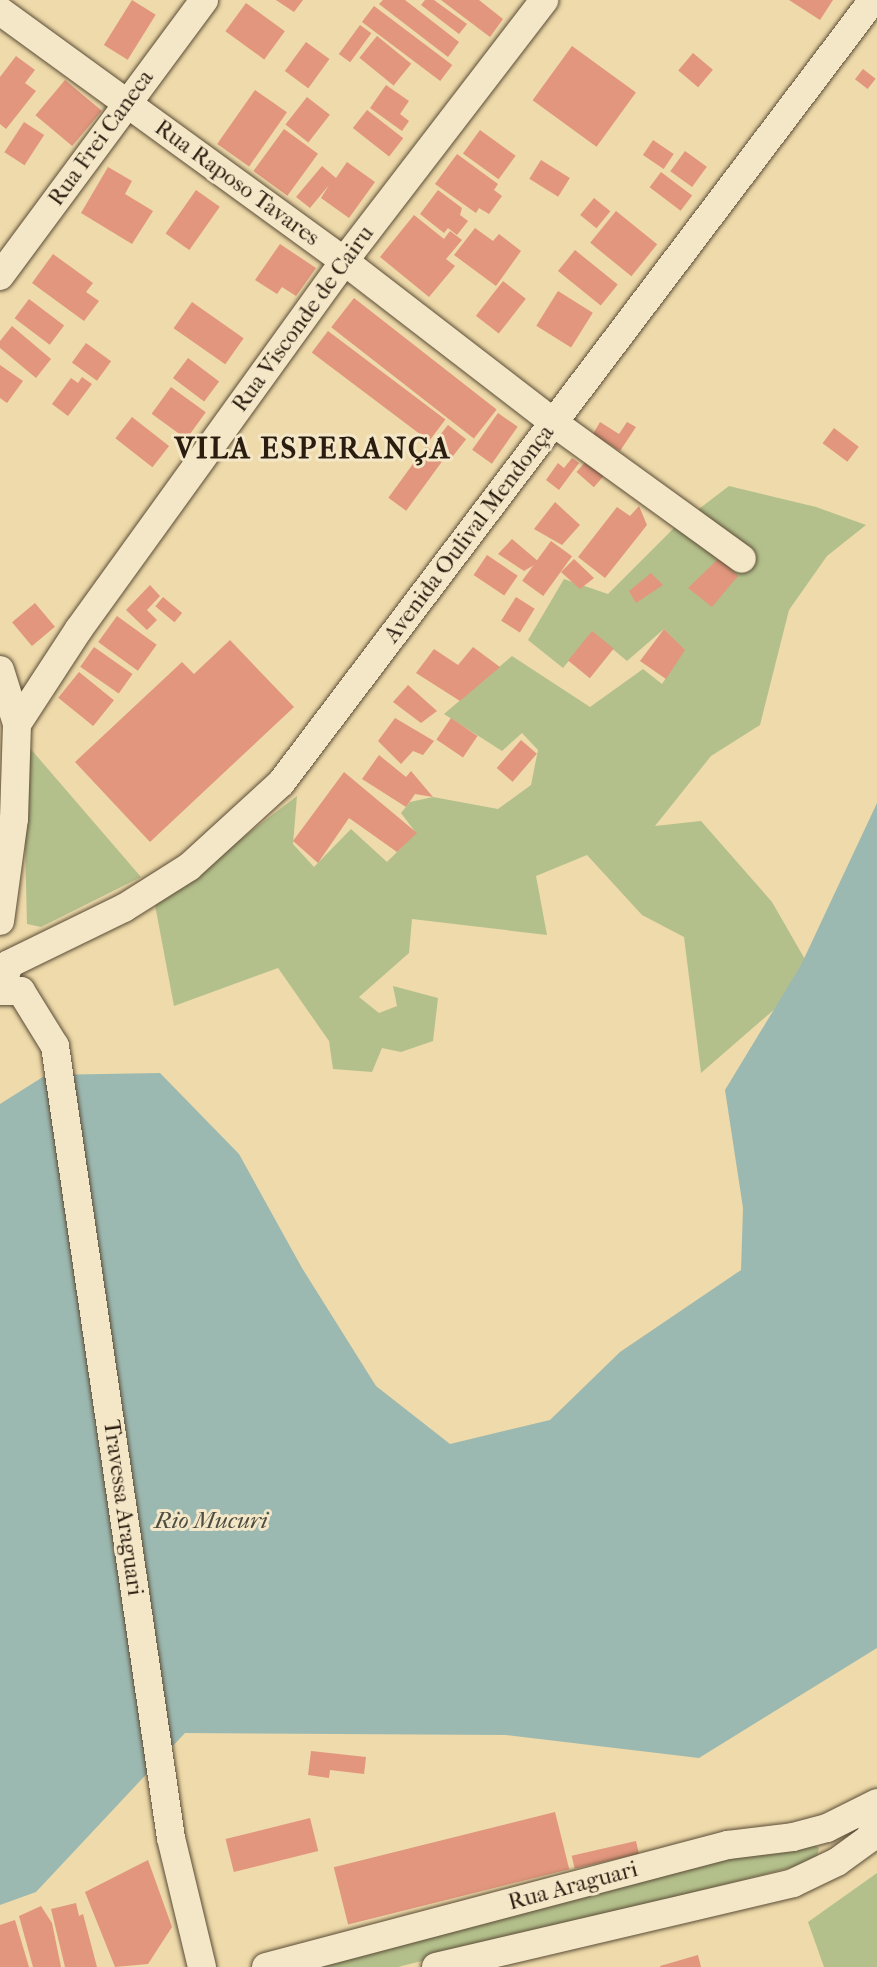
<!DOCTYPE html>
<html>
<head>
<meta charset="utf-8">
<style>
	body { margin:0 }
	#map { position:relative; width:877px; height:1967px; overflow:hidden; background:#eedaaa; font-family:"IM FELL French Canon",serif }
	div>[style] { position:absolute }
	.green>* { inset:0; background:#b4c08c }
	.water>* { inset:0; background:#9cb9b1 }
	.building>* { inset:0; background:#e1967d; transform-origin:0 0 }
	.roads { filter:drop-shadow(0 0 2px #5b4c36) drop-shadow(0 0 2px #5b4c36) }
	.minor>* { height:28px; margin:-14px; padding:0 14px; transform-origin:14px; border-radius:14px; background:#f4e7c8 }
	span { translate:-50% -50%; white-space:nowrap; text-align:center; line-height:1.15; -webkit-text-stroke:6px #f4e7c8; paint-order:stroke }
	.street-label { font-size:23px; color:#2a1d10 }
	.water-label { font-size:24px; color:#4c4c40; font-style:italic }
	.district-label { font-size:30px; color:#2a1d10; font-weight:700; letter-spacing:2px }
</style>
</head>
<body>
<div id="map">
	<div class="green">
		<i style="clip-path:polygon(729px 486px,816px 507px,866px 525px,827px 556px,789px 610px,760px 725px,711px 756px,655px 826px,701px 821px,772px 902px,814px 975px,701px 1073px,684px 937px,642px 915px,587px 855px,536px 876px,547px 935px,412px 919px,409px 953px,359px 997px,379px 1013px,397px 1006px,393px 986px,438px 998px,433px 1041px,401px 1052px,382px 1048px,372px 1072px,333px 1069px,329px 1041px,278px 968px,174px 1006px,155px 905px,297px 796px,293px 844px,314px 867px,351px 829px,387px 862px,416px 833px,401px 813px,410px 802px,433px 797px,498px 809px,531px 785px,538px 750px,522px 733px,502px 751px,444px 714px,512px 656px,590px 707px,643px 669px,662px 684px,684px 650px,664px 629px,627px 661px,592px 632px,563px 668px,528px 640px,564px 579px,608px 594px,674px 528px)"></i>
		<i style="clip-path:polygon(29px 747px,141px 877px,41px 927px,27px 924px,24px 800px)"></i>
		<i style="clip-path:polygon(805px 1839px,819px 1848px,817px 1856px,805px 1864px,398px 1967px,305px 1967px)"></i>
		<i style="clip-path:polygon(877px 1873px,877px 1967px,824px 1967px,808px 1922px)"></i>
	</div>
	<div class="water">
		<i style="clip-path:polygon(877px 803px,877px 1648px,699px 1758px,506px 1735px,185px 1733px,36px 1892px,0 1905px,0 1104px,46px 1075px,160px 1073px,239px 1154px,302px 1268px,376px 1386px,450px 1444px,550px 1420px,620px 1352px,741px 1270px,743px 1208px,725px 1090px,801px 965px)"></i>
	</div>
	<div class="building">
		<i style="left:132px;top:0;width:28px;height:53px;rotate:32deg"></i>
		<i style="clip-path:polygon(276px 0,303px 0,294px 12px)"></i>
		<i style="clip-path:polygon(383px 0,405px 0,459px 42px,448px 57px,379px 4px)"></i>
		<i style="clip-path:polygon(425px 0,434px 0,467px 24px,459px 34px,421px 5px)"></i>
		<i style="clip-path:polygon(441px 0,479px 0,503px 19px,490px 37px)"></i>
		<i style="clip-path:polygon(789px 0,833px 0,820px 20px)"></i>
		<i style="left:246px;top:3px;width:48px;height:35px;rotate:36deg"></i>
		<i style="left:374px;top:6px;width:98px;height:20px;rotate:37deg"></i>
		<i style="left:360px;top:25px;width:14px;height:36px;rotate:36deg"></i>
		<i style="left:377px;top:36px;width:44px;height:28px;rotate:39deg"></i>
		<i style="left:306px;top:42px;width:29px;height:36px;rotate:36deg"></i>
		<i style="left:572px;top:46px;width:79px;height:67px;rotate:36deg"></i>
		<i style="left:693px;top:53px;width:26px;height:23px;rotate:40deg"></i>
		<i style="clip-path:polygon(16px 56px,35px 70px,25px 83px,36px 91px,6px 129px,0 124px,0 77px)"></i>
		<i style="left:863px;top:69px;width:16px;height:13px;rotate:38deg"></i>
		<i style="left:65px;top:80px;width:48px;height:46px;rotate:40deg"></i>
		<i style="clip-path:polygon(386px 85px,409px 101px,400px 114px,409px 121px,402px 131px,370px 108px)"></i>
		<i style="left:255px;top:90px;width:39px;height:66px;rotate:35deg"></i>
		<i style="left:307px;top:97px;width:29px;height:35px;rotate:38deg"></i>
		<i style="left:367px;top:110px;width:46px;height:23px;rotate:38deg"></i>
		<i style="left:24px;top:122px;width:24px;height:36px;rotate:33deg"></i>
		<i style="left:284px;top:129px;width:42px;height:52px;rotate:36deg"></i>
		<i style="left:480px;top:130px;width:44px;height:29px;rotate:36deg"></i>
		<i style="left:653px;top:140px;width:25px;height:18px;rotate:34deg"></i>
		<i style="left:685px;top:151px;width:27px;height:25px;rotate:36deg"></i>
		<i style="clip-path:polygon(457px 154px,498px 184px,494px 190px,502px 196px,489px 214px,479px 208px,476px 213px,435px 184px)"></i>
		<i style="left:541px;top:160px;width:34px;height:22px;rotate:32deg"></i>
		<i style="clip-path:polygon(347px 162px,375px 182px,349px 218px,321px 198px,329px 185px,310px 208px,296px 197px,322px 166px,336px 178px)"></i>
		<i style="clip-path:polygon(108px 167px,132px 181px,125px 194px,153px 211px,132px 244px,81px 213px)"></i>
		<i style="left:661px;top:172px;width:39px;height:19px;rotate:37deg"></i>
		<i style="left:196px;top:190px;width:29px;height:53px;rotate:35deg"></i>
		<i style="clip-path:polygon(438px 190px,462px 208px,460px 215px,468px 221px,457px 235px,448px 228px,444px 233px,420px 214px)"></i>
		<i style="left:594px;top:198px;width:21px;height:22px;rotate:39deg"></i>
		<i style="left:616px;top:211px;width:53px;height:41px;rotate:39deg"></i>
		<i style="clip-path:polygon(414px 215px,444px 239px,450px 231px,462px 240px,446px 259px,455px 266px,429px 297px,380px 257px)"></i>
		<i style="clip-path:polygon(475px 228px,493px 241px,499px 234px,521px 251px,496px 286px,454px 255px)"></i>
		<i style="clip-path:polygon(280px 244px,316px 268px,296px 296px,282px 287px,277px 294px,255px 280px)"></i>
		<i style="left:575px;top:250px;width:55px;height:27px;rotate:39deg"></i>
		<i style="clip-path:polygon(53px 254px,93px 283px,86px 292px,99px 301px,84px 321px,32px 283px)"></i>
		<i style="left:503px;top:281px;width:29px;height:44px;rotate:38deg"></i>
		<i style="left:558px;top:291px;width:41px;height:41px;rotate:32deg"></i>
		<i style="left:354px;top:298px;width:181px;height:37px;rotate:38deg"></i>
		<i style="left:29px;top:299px;width:44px;height:24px;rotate:37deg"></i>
		<i style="left:192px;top:302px;width:63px;height:32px;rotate:35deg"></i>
		<i style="clip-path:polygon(12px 326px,51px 359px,36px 378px,0 348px,0 341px)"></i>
		<i style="left:328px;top:331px;width:147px;height:27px;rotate:37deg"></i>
		<i style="left:86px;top:343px;width:31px;height:24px;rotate:36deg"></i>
		<i style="left:188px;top:358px;width:39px;height:25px;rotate:37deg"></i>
		<i style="clip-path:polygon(0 365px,23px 381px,7px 403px,0 398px)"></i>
		<i style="clip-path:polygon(82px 377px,92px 384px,68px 416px,52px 404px,71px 378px,78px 383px)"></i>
		<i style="left:171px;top:387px;width:43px;height:33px;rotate:36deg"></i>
		<i style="left:498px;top:413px;width:24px;height:45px;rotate:35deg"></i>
		<i style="left:132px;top:417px;width:47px;height:27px;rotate:38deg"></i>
		<i style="clip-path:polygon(600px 422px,619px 434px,627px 422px,636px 427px,620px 451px,593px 434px)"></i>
		<i style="left:448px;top:425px;width:23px;height:23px;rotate:38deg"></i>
		<i style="left:834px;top:428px;width:31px;height:19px;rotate:37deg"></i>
		<i style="left:426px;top:446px;width:22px;height:64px;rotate:36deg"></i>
		<i style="clip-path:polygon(572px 458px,579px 463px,559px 490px,546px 480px,558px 463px,564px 468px)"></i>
		<i style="left:587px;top:460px;width:23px;height:16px;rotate:41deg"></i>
		<i style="clip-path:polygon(555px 502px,580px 525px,562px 545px,534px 529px)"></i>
		<i style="clip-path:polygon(639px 506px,647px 525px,605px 578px,578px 557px,617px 507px,630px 516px)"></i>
		<i style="clip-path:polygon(512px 539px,539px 562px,524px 571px,498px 554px)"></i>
		<i style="left:551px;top:541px;width:26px;height:49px;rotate:36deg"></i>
		<i style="left:487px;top:555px;width:37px;height:24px;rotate:34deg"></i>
		<i style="clip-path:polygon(719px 558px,738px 576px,712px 607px,688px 588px)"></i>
		<i style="clip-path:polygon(574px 559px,594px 578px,580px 589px,561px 572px)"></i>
		<i style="clip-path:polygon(651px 573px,663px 585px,636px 603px,629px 591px)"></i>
		<i style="clip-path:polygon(150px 585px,160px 596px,147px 610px,157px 620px,147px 630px,126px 610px)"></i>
		<i style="left:163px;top:597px;width:25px;height:12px;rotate:40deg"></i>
		<i style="left:516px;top:597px;width:22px;height:28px;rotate:32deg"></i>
		<i style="left:35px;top:603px;width:31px;height:30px;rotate:50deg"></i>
		<i style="left:117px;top:616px;width:49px;height:32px;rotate:36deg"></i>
		<i style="clip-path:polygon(664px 629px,685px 650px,666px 679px,640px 661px)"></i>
		<i style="left:592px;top:631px;width:28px;height:38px;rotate:39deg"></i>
		<i style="clip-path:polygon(230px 640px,294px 707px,150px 842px,75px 762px,182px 662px,194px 674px)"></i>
		<i style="left:94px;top:647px;width:47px;height:24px;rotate:35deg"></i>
		<i style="clip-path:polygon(473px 647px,500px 667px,460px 701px,416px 673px,434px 649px,458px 665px)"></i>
		<i style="left:79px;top:672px;width:45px;height:33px;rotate:39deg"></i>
		<i style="clip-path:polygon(408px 685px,437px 711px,421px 723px,393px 702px)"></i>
		<i style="clip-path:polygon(395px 718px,434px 741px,423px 755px,413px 751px,401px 764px,378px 741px)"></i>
		<i style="left:451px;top:718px;width:32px;height:26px;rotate:34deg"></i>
		<i style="left:521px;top:740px;width:21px;height:37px;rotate:41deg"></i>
		<i style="clip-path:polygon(379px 755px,406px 777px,411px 771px,433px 797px,415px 794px,406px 807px,362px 779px)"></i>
		<i style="clip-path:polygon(344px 772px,417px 833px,397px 852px,349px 818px,318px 863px,293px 841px)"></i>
		<i style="clip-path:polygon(311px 1751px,366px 1757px,364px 1774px,330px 1770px,329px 1778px,308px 1775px)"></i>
		<i style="left:555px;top:1812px;width:59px;height:228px;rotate:76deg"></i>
		<i style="left:310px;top:1818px;width:34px;height:87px;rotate:76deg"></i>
		<i style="left:636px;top:1841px;width:13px;height:66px;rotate:77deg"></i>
		<i style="clip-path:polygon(148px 1860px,172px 1927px,148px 1964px,115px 1967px,85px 1892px)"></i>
		<i style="clip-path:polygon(76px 1903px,79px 1916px,83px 1914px,97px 1967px,65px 1967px,51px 1909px)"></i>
		<i style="clip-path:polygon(41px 1906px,52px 1923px,61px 1967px,33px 1967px,19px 1916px)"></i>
		<i style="clip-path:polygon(15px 1920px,29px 1967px,0 1967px,0 1925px)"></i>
		<i style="clip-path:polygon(698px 1955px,701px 1967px,660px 1967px,660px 1966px)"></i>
	</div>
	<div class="roads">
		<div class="minor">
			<i style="left:0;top:11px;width:425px;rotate:36deg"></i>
			<i style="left:344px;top:261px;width:264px;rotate:37.6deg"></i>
			<i style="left:553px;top:422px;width:233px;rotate:35.9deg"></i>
			<i style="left:0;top:276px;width:343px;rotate:-53.5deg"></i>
			<i style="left:0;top:670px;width:57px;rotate:72.5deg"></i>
			<i style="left:0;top:921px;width:103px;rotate:-82.2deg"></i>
			<i style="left:14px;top:819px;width:95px;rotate:-88.2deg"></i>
			<i style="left:17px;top:724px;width:113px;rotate:-56.9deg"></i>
			<i style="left:79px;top:629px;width:453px;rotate:-54.2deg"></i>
			<i style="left:344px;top:261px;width:329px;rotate:-52.5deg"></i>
			<i style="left:1px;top:990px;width:27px;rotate:-73deg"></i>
			<i style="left:9px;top:964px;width:128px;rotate:-26deg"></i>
			<i style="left:124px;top:908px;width:77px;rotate:-32.2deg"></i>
			<i style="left:189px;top:867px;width:125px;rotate:-42.4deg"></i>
			<i style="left:281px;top:783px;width:982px;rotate:-52.91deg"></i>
			<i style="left:0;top:991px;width:21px"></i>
			<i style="left:21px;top:991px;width:65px;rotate:58.3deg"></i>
			<i style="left:55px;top:1046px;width:800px;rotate:81.67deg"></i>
			<i style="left:171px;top:1838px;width:133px;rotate:76.5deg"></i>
			<i style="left:266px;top:1967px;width:478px;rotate:-14.8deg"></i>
			<i style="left:728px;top:1845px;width:65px;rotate:-7deg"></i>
			<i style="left:793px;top:1837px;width:35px;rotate:-15deg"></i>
			<i style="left:827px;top:1828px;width:56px;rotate:-26.6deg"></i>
			<i style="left:436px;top:1967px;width:367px;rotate:-13.2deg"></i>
			<i style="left:793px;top:1883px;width:49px;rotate:-25.5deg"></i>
			<i style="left:837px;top:1862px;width:41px;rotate:-36deg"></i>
			<i style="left:870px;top:1838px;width:22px;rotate:-72deg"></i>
		</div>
	</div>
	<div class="street-label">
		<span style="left:101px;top:138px;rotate:-54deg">Rua Frei Caneca</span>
		<span style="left:237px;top:183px;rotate:36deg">Rua Raposo Tavares</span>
		<span style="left:303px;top:319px;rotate:-54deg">Rua Visconde de Cairu</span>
		<span style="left:469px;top:534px;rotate:-53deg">Avenida Oulival Mendonça</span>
		<span style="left:123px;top:1508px;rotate:82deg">Travessa Araguari</span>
		<span style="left:573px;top:1886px;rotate:-15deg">Rua Araguari</span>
	</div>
	<div class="water-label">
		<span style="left:211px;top:1521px">Rio Mucuri</span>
	</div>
	<div class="district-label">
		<span style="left:313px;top:449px">VILA ESPERANÇA</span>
	</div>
</div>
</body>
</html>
